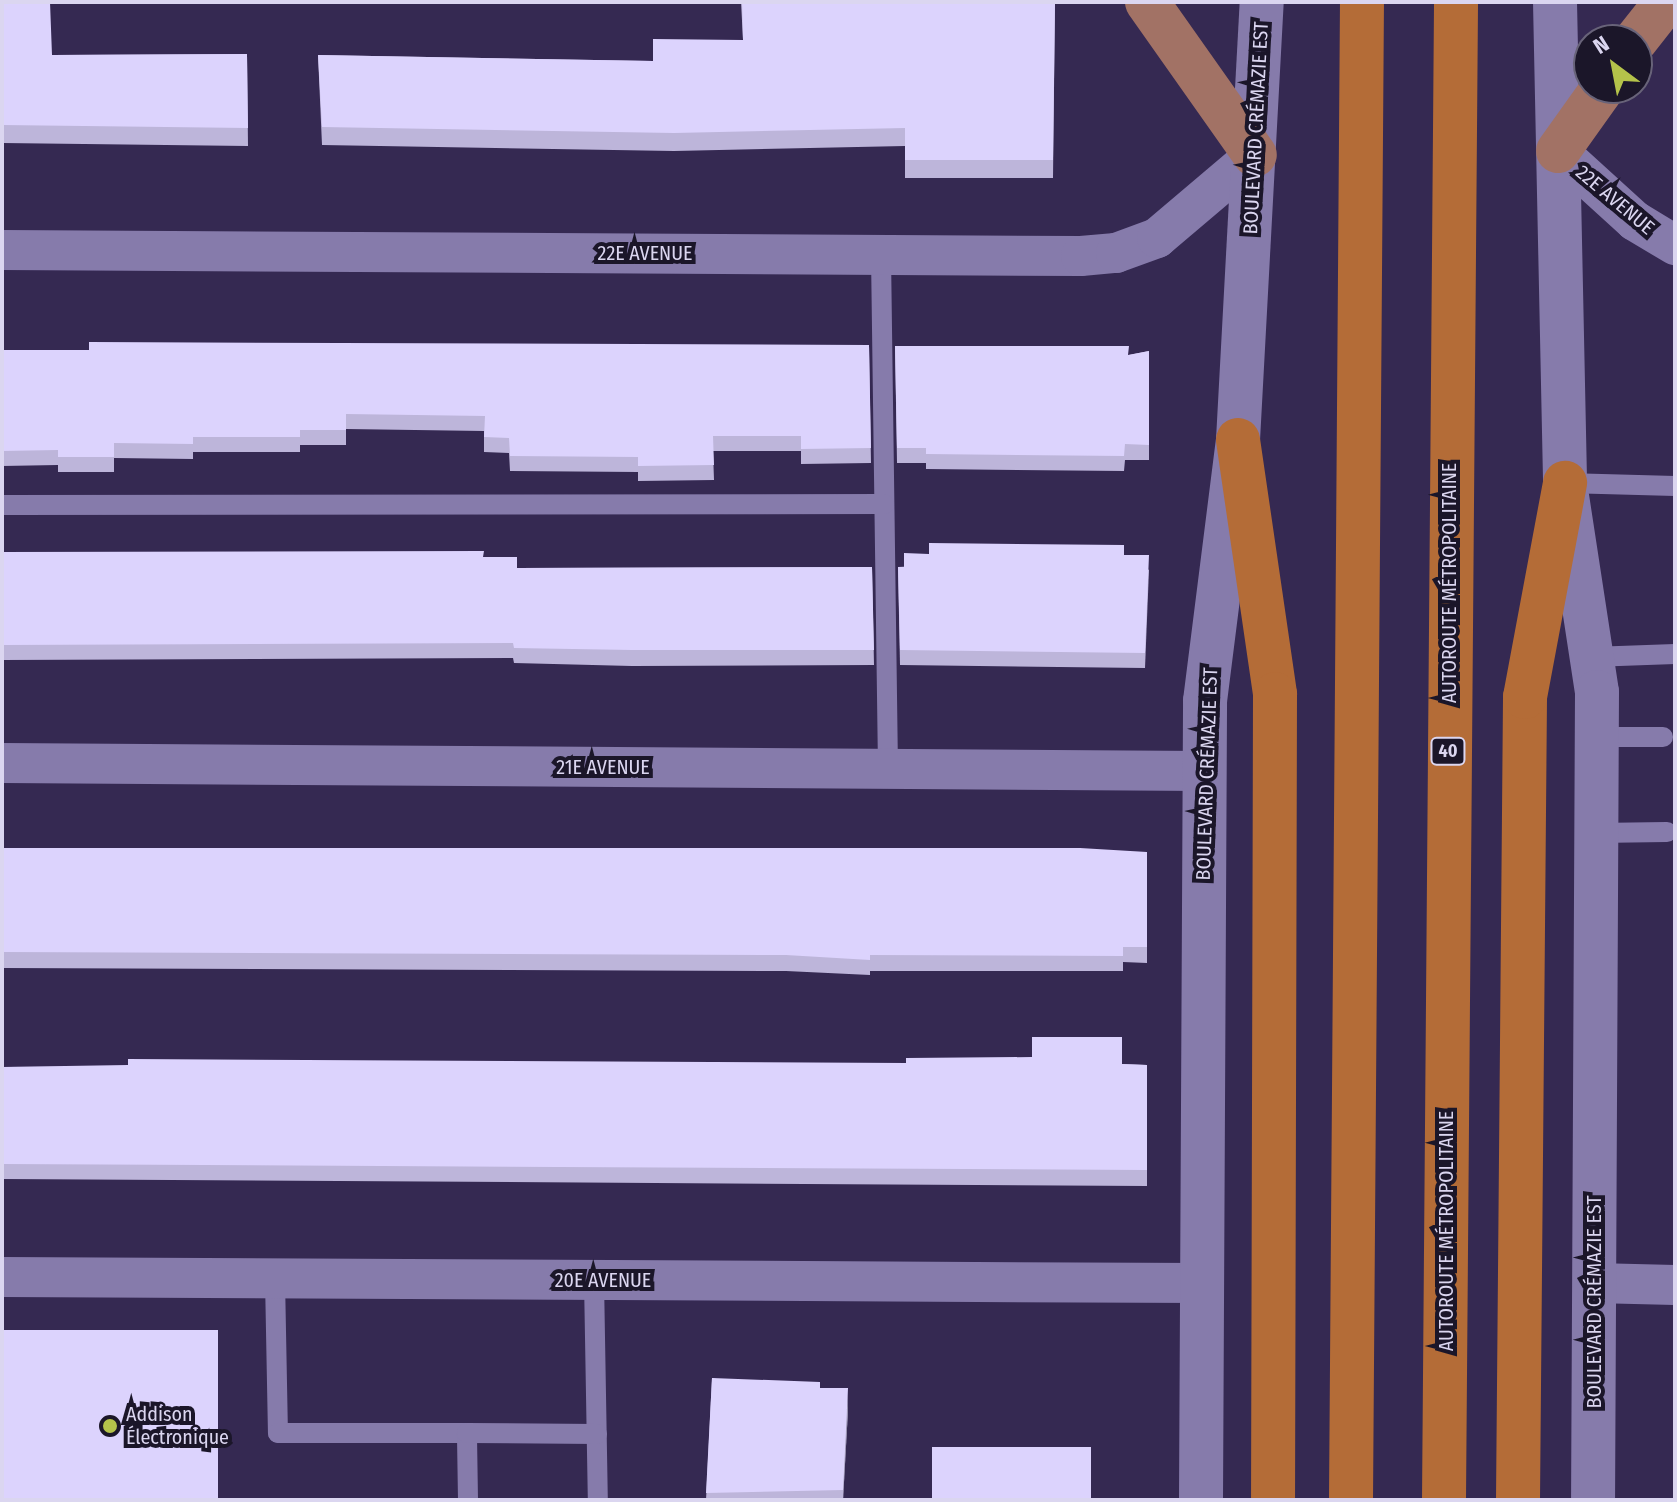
<!DOCTYPE html>
<html>
<head>
<meta charset="utf-8">
<style>
	body { margin:0 }
	#map { position:relative; width:1677px; height:1502px; overflow:hidden; background:#352952; font-family:"Fira Sans Condensed",sans-serif }
	div>[style] { position:absolute }
	.service>* { height:20px; margin:-10px; padding:0 10px; transform-origin:10px; border-radius:10px; background:#867bab }
	.minor>* { height:40px; margin:-20px; padding:0 20px; transform-origin:20px; border-radius:20px; background:#867bab }
	.secondary>* { height:44px; margin:-22px; padding:0 22px; transform-origin:22px; border-radius:22px; background:#867bab }
	.primary>* { height:44px; margin:-22px; padding:0 22px; transform-origin:22px; border-radius:22px; background:#a27265 }
	.motorway>* { height:44px; margin:-22px; padding:0 22px; transform-origin:22px; border-radius:22px; background:#b46c37 }
	.wall>* { inset:0; background:#bdb5da }
	.shaded-wall>* { inset:0; background:#9a94b1 }
	.building>* { inset:0; background:#dcd3fd; transform-origin:0 0 }
	.dots>* { width:22px; height:22px; translate:-50% -50%; box-sizing:border-box; border:4px solid #1b1629; border-radius:50% }
	span { translate:-50% -50%; white-space:nowrap; text-align:center; line-height:1.15; -webkit-text-stroke:8px #1b1629; paint-order:stroke }
	.shield-label span { padding:2px 6px; background:#1b1629; border:2px solid; border-radius:6px; -webkit-text-stroke-width:0 }
	.shield-label { font-size:18px; color:#dbd6f0; font-weight:700 }
	.street-label { font-size:20px; color:#dbd6f0 }
	.poi-label { font-size:20px; color:#dbd6f0 }
	.left { translate:0 -50%; text-align:left }
	.frame { position:absolute; inset:0; border:4px solid #dbd6f0; pointer-events:none }
	.north { position:absolute; left:1573px; top:24px; width:80px; height:80px; box-sizing:border-box; background:#1b1629; border:2px solid #686379; border-radius:50%; rotate:328deg; font-size:22px; font-weight:700; line-height:32px; text-align:center; color:#dbd6f0 }
	.north::after { content:''; display:block; margin:auto; width:28px; height:36px; background:#b4c24a; clip-path:polygon(50% 0,100% 100%,50% 72%,0 100%) }
</style>
</head>
<body>
<div id="map">
	<div class="service">
		<i style="left:881px;top:255px;width:514px;rotate:89.22deg"></i>
		<i style="left:1565px;top:483px;width:110px;rotate:1.6deg"></i>
		<i style="left:2px;top:505px;width:882px;rotate:-0.06deg"></i>
		<i style="left:1591px;top:657px;width:84px;rotate:-2deg"></i>
		<i style="left:1596px;top:737px;width:67px"></i>
		<i style="left:1596px;top:833px;width:71px;rotate:-0.8deg"></i>
		<i style="left:275px;top:1279px;width:154px;rotate:88.9deg"></i>
		<i style="left:278px;top:1433px;width:189px"></i>
		<i style="left:594px;top:1280px;width:220px;rotate:89deg"></i>
		<i style="left:468px;top:1500px;width:67px;rotate:-90.9deg"></i>
		<i style="left:467px;top:1433px;width:130px;rotate:0.4deg"></i>
	</div>
	<div class="minor">
		<i style="left:1558px;top:151px;width:104px;rotate:42.3deg"></i>
		<i style="left:1635px;top:221px;width:47px;rotate:31deg"></i>
		<i style="left:2px;top:250px;width:1079px;rotate:0.32deg"></i>
		<i style="left:1081px;top:256px;width:35px;rotate:-5deg"></i>
		<i style="left:1116px;top:253px;width:44px;rotate:-20.1deg"></i>
		<i style="left:1157px;top:238px;width:128px;rotate:-40.3deg"></i>
		<i style="left:2px;top:763px;width:1202px;rotate:0.38deg"></i>
		<i style="left:2px;top:1277px;width:1201px;rotate:0.29deg"></i>
		<i style="left:1594px;top:1283px;width:81px;rotate:1.4deg"></i>
	</div>
	<div class="secondary">
		<i style="left:1555px;top:2px;width:481px;rotate:88.8deg"></i>
		<i style="left:1565px;top:483px;width:211px;rotate:81.3deg"></i>
		<i style="left:1597px;top:692px;width:808px;rotate:90.28deg"></i>
		<i style="left:1201px;top:1500px;width:799px;rotate:-89.71deg"></i>
		<i style="left:1205px;top:701px;width:263px;rotate:-82.8deg"></i>
		<i style="left:1238px;top:440px;width:439px;rotate:-86.9deg"></i>
	</div>
	<div class="primary">
		<i style="left:1147px;top:2px;width:187px;rotate:54.8deg"></i>
		<i style="left:1636px;top:40px;width:48px;rotate:-51.7deg"></i>
		<i style="left:1558px;top:151px;width:77px;rotate:-54.5deg"></i>
	</div>
	<div class="motorway">
		<i style="left:1238px;top:440px;width:257px;rotate:81.7deg"></i>
		<i style="left:1275px;top:694px;width:806px;rotate:90.14deg"></i>
		<i style="left:1351px;top:1500px;width:1498px;rotate:-89.58deg"></i>
		<i style="left:1444px;top:1500px;width:1498px;rotate:-89.54deg"></i>
		<i style="left:1518px;top:1500px;width:803px;rotate:-89.5deg"></i>
		<i style="left:1525px;top:697px;width:218px;rotate:-79.4deg"></i>
	</div>
	<div class="wall">
		<i style="clip-path:polygon(2px 2px,52px 55px,247px 54px,248px 146px,2px 143px)"></i>
		<i style="clip-path:polygon(741px 2px,1055px 2px,1053px 178px,905px 178px,905px 146px,674px 151px,322px 145px,318px 55px,653px 61px,743px 40px)"></i>
		<i style="clip-path:polygon(869px 345px,871px 463px,801px 464px,801px 451px,713px 451px,714px 480px,638px 481px,638px 472px,510px 471px,509px 453px,484px 452px,484px 431px,346px 429px,346px 445px,300px 445px,300px 452px,193px 452px,193px 459px,114px 458px,114px 472px,58px 472px,58px 465px,2px 466px,2px 350px,89px 350px)"></i>
		<i style="clip-path:polygon(895px 346px,1129px 355px,1149px 351px,1149px 460px,1125px 460px,1124px 471px,926px 469px,926px 463px,897px 463px)"></i>
		<i style="clip-path:polygon(2px 552px,484px 557px,517px 568px,872px 567px,874px 665px,632px 666px,514px 663px,513px 658px,2px 660px)"></i>
		<i style="clip-path:polygon(1124px 555px,1149px 570px,1145px 668px,900px 665px,898px 567px)"></i>
		<i style="clip-path:polygon(2px 848px,1147px 852px,1147px 963px,1123px 962px,1123px 971px,870px 971px,870px 975px,786px 971px,2px 968px)"></i>
		<i style="clip-path:polygon(1122px 1064px,1147px 1065px,1147px 1186px,2px 1179px,2px 1067px)"></i>
		<i style="clip-path:polygon(712px 1378px,848px 1410px,843px 1500px,706px 1500px)"></i>
	</div>
	<div class="shaded-wall">
		<i style="clip-path:polygon(848px 1388px,848px 1410px,843px 1500px,843px 1490px)"></i>
	</div>
	<div class="building">
		<i style="clip-path:polygon(2px 2px,50px 2px,52px 55px,247px 54px,248px 128px,2px 125px)"></i>
		<i style="clip-path:polygon(742px 2px,1055px 2px,1053px 160px,905px 160px,905px 128px,674px 133px,322px 127px,318px 55px,653px 61px,653px 39px,743px 40px)"></i>
		<i style="clip-path:polygon(89px 342px,869px 345px,871px 448px,801px 449px,801px 436px,713px 436px,714px 465px,638px 466px,638px 457px,510px 456px,509px 438px,484px 437px,485px 416px,346px 414px,346px 430px,300px 430px,300px 437px,193px 437px,193px 444px,114px 443px,114px 457px,58px 457px,58px 450px,2px 451px,2px 350px,89px 350px)"></i>
		<i style="clip-path:polygon(895px 346px,1129px 346px,1128px 355px,1149px 351px,1149px 445px,1125px 444px,1124px 456px,926px 454px,926px 448px,897px 448px)"></i>
		<i style="clip-path:polygon(929px 543px,1124px 545px,1124px 555px,1149px 555px,1145px 653px,900px 650px,898px 567px,904px 567px,904px 553px,929px 554px)"></i>
		<i style="clip-path:polygon(484px 551px,483px 557px,517px 557px,517px 568px,872px 567px,874px 650px,632px 650px,514px 648px,513px 643px,2px 645px,2px 552px)"></i>
		<i style="clip-path:polygon(2px 848px,1080px 848px,1147px 852px,1147px 947px,1123px 947px,1123px 956px,870px 955px,870px 960px,786px 955px,2px 952px)"></i>
		<i style="clip-path:polygon(1032px 1037px,1122px 1037px,1122px 1064px,1147px 1065px,1147px 1170px,2px 1164px,2px 1067px,128px 1065px,128px 1059px,906px 1063px,906px 1058px,1032px 1057px)"></i>
		<i style="left:2px;top:1330px;width:216px;height:170px"></i>
		<i style="clip-path:polygon(712px 1378px,820px 1382px,820px 1388px,848px 1388px,843px 1490px,706px 1493px)"></i>
		<i style="left:932px;top:1447px;width:159px;height:53px"></i>
	</div>
	<div class="dots">
		<i style="left:110px;top:1426px;background:#b4c24a"></i>
	</div>
	<div class="shield-label">
		<span style="left:1448px;top:751px">40</span>
	</div>
	<div class="street-label">
		<span style="left:1256px;top:128px;rotate:-87deg">BOULEVARD CRÉMAZIE EST</span>
		<span style="left:1615px;top:200px;rotate:40deg">22E AVENUE</span>
		<span style="left:645px;top:253px">22E AVENUE</span>
		<span style="left:1449px;top:583px;rotate:-90deg">AUTOROUTE MÉTROPOLITAINE</span>
		<span style="left:603px;top:767px">21E AVENUE</span>
		<span style="left:1207px;top:774px;rotate:-88deg">BOULEVARD CRÉMAZIE EST</span>
		<span style="left:1446px;top:1231px;rotate:-90deg">AUTOROUTE MÉTROPOLITAINE</span>
		<span style="left:603px;top:1280px">20E AVENUE</span>
		<span style="left:1594px;top:1302px;rotate:-90deg">BOULEVARD CRÉMAZIE EST</span>
	</div>
	<div class="poi-label">
		<span class="left" style="left:126px;top:1426px">Addison<br>Électronique</span>
	</div>
	<div class="frame"></div>
	<div class="north">N</div>
</div>
</body>
</html>
